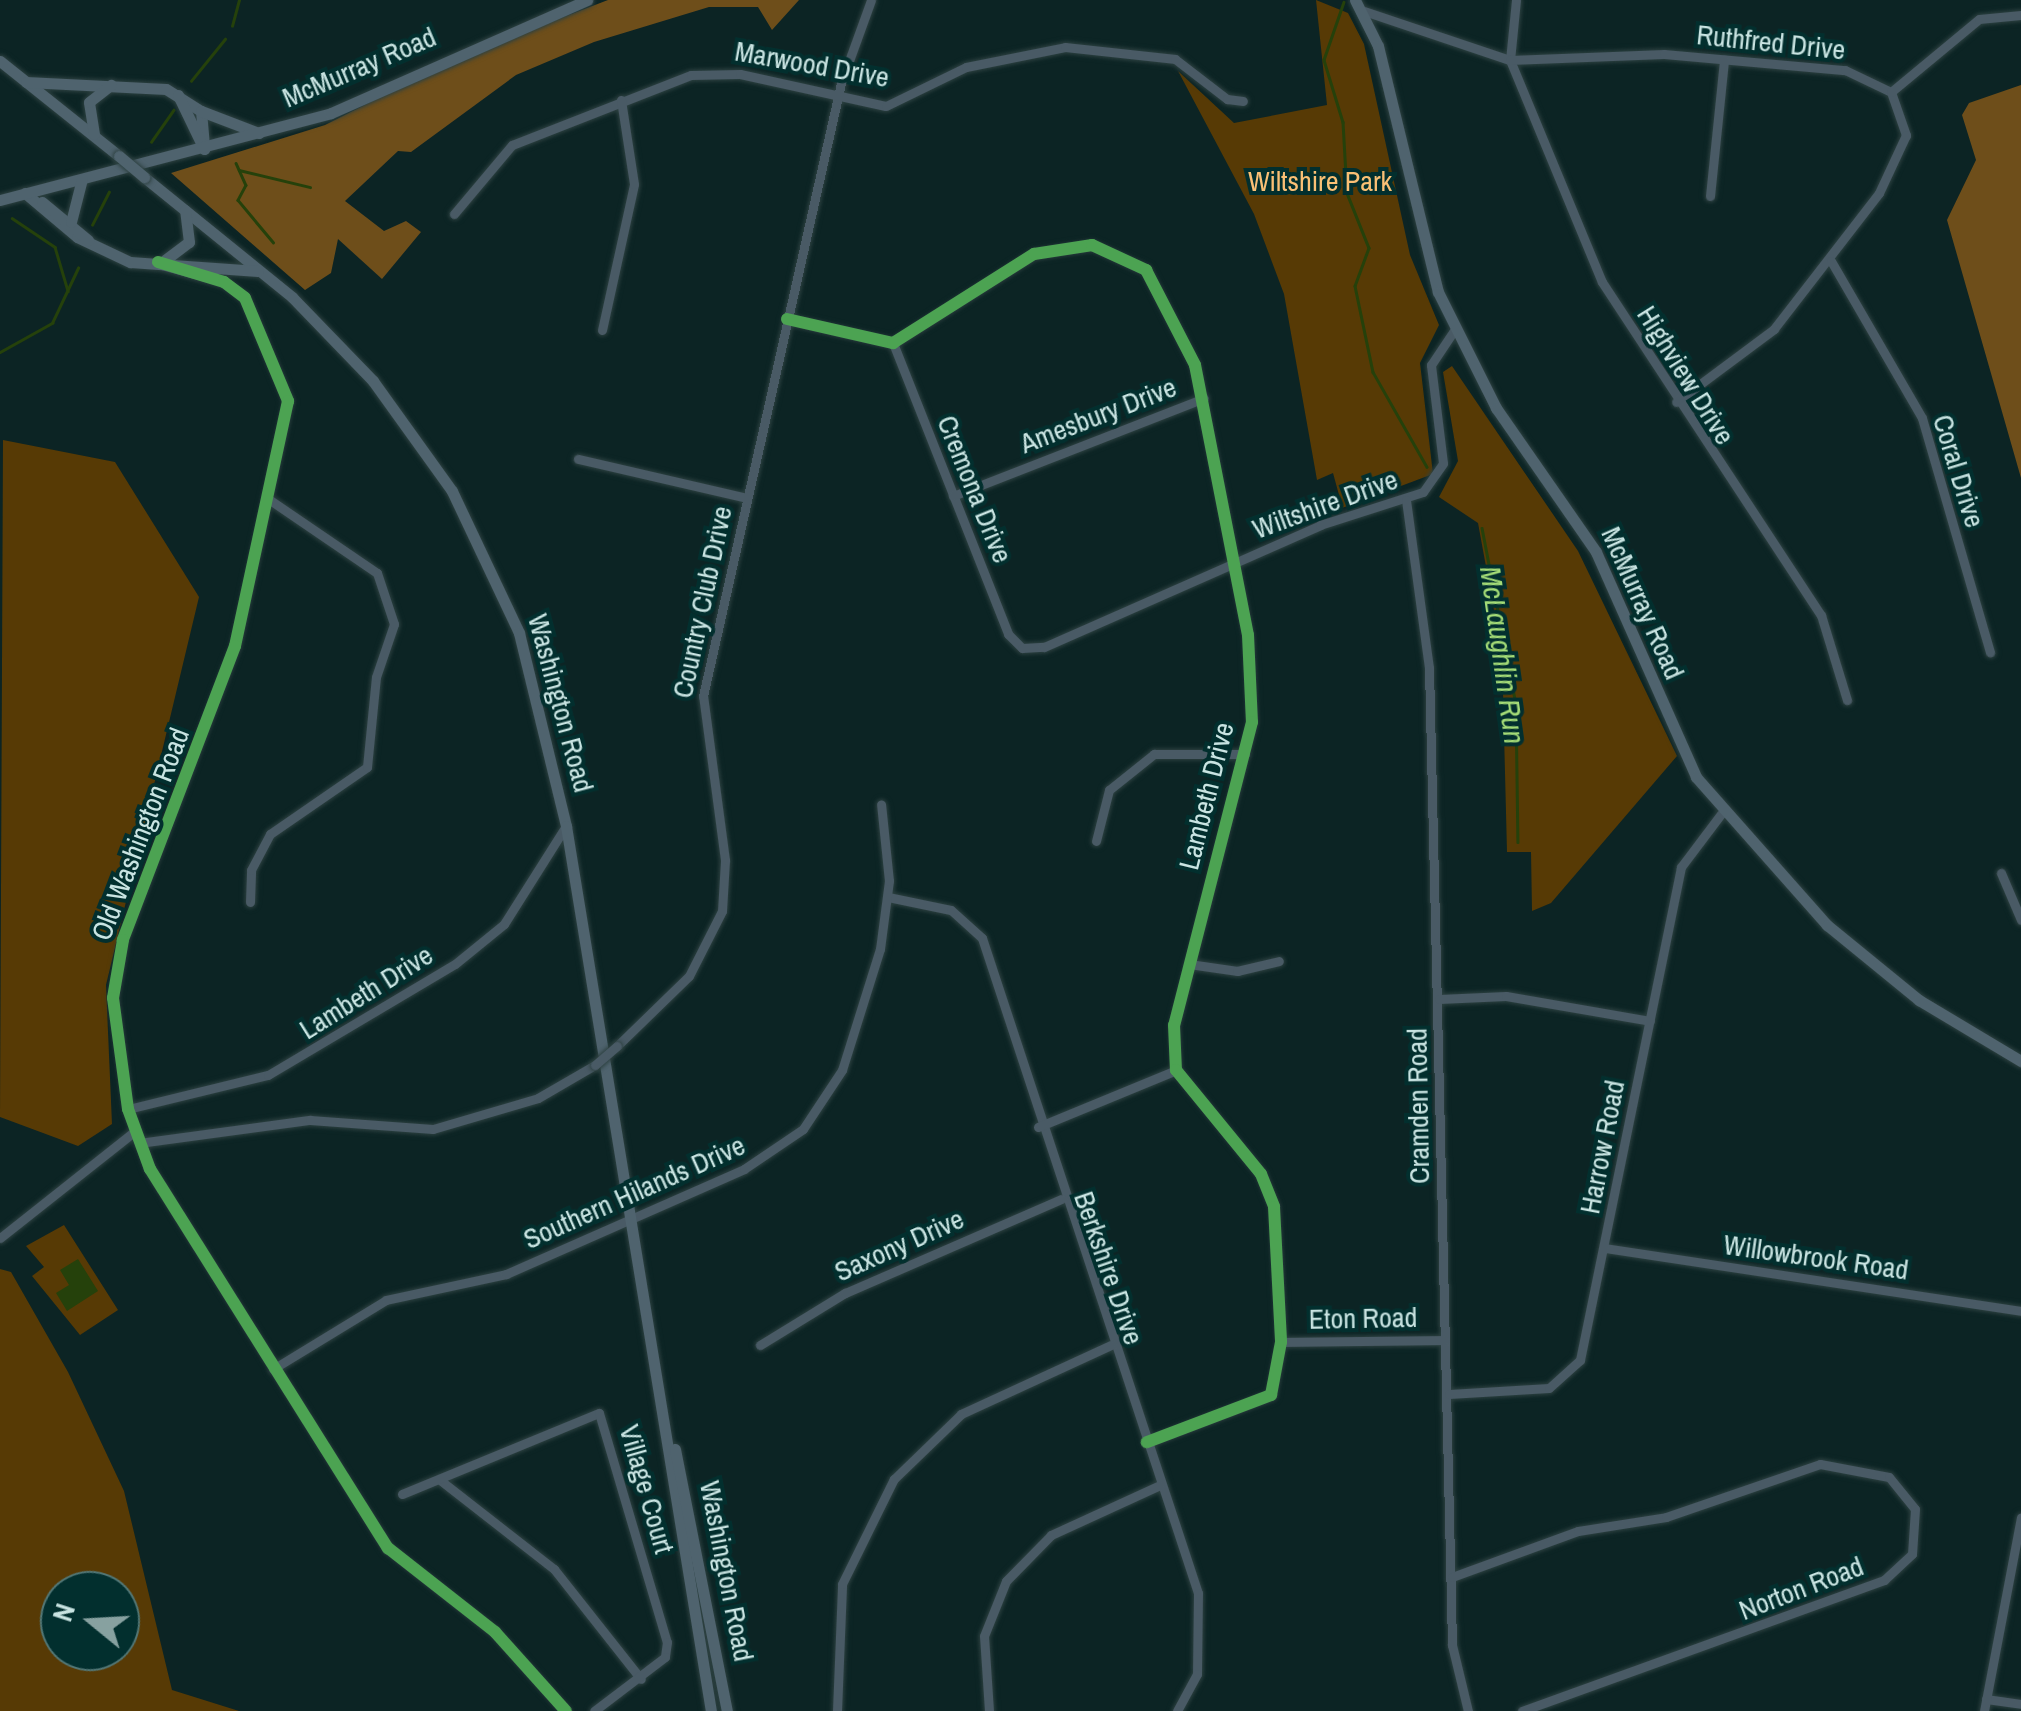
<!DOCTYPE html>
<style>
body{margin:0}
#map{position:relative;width:2021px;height:1711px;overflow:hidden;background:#0c2424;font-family:"Archivo Narrow",sans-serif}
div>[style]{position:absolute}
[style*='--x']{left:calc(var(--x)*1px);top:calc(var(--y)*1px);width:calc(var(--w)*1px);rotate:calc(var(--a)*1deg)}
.green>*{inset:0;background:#573a05}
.forest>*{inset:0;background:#6e4e1a}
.water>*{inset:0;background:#25410b}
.stream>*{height:2.5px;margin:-1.25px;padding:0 1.25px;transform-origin:1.25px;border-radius:1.25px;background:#25410b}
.roads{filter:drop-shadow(0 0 2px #2d4141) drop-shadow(0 0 2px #2d4141)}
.minor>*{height:9px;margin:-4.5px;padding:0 4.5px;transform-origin:4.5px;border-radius:4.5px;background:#495a65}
.major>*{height:11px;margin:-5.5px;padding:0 5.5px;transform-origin:5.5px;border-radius:5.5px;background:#4f636e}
.bridges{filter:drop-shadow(0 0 2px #2d4141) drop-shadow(0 0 2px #2d4141)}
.minor-bridge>*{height:9px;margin:-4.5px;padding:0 4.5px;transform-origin:4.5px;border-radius:4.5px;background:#495a65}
.major-bridge>*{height:11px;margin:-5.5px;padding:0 5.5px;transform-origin:5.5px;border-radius:5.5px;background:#4f636e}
.cycleway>*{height:12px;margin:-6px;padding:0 6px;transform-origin:6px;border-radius:6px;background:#4ca352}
span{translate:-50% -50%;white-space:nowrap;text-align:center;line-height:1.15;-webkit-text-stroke:8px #022f2e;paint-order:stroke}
.street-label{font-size:28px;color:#c9e4e2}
.park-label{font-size:28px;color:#fac075}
.water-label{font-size:30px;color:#a4dc77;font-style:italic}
.north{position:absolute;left:40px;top:1571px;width:100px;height:100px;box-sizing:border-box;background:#022f2e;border:2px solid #527776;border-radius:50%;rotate:288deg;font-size:28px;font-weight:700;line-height:40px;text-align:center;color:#c9e4e2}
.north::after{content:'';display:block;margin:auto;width:35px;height:45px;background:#87a1a0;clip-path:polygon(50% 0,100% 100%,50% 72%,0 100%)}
</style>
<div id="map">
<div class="green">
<i style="clip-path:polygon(1316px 0,1348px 13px,1364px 44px,1410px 255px,1439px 325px,1420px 363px,1433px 474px,1318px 517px,1318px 504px,1339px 495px,1333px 473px,1317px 480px,1284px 294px,1254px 214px,1178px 71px,1234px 123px,1327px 105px)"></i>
<i style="clip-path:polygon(1452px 366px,1578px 551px,1677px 756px,1551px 903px,1532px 911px,1531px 852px,1507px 852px,1502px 654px,1478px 523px,1439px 497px,1458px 461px,1443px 372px)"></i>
<i style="clip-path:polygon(3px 440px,115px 462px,199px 597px,106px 985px,112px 1124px,78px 1146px,0 1117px)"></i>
<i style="clip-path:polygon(64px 1225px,118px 1310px,80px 1335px,32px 1276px,44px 1267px,26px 1246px)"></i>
<i style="clip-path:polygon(evenodd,0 1269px,11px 1272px,68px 1372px,124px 1491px,172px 1690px,239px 1711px,0 1711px,0 1269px,60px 1591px,120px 1591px,120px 1651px,60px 1651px,60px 1591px)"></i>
</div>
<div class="forest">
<i style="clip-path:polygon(608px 0,799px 0,772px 30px,758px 7px,709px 7px,594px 42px,516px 75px,411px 152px,398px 151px,345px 201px,384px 231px,406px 221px,421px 232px,382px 279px,338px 239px,331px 273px,305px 290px,171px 173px,325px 125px,462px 56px)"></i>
<i style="clip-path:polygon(2021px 85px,2021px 478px,1947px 220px,1976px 160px,1962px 115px,1969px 103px)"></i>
</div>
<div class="water">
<i style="clip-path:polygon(78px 1259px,98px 1291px,67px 1311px,56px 1293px,69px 1285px,60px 1270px)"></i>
</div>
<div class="stream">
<i style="--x:1344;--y:2;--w:61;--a:109"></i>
<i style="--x:1324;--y:60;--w:65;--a:73"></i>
<i style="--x:1343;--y:122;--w:71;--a:86.8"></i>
<i style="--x:1347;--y:193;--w:59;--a:68.2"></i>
<i style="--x:1369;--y:248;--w:40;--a:110.2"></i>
<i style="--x:1355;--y:286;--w:88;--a:78.2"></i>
<i style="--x:1373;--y:372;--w:109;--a:60.4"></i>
<i style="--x:232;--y:26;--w:27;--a:-75"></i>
<i style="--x:191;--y:81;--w:54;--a:-51"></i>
<i style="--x:151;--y:142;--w:39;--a:-55"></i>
<i style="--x:236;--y:163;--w:24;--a:66"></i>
<i style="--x:246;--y:185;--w:17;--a:118"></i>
<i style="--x:238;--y:200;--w:55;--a:50.2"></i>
<i style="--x:239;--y:170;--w:73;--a:13.5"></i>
<i style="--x:12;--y:218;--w:52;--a:34"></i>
<i style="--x:55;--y:247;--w:46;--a:73.5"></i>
<i style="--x:92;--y:225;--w:37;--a:-63"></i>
<i style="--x:0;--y:352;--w:60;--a:-29.1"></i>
<i style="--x:52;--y:323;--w:61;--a:-64.7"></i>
<i style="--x:1482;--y:528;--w:179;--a:79.1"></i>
<i style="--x:1516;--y:704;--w:138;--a:89.2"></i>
</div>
<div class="roads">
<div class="minor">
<i style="--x:1516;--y:0;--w:60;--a:95.7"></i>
<i style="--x:1510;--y:60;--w:240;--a:67.5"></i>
<i style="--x:1602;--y:282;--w:399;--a:56.7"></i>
<i style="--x:1821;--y:615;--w:89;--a:73"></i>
<i style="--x:1364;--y:11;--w:154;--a:18.6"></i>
<i style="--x:1510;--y:60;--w:154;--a:-2.2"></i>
<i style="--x:1664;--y:54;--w:182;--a:5.1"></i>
<i style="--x:1845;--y:70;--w:51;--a:25.6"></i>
<i style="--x:1891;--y:92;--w:46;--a:70.8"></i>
<i style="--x:1906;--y:135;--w:64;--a:115"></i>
<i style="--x:1879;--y:193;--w:172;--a:127.7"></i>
<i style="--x:1774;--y:329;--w:122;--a:143.3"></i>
<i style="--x:1891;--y:92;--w:114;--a:-39.7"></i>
<i style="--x:1979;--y:19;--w:42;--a:-5.4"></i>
<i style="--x:1710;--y:196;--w:137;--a:-84.1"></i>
<i style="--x:454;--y:214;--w:90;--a:-50"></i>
<i style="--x:512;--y:145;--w:192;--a:-21.4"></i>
<i style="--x:691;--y:75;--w:49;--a:-1.2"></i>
<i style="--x:740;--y:74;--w:149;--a:12.4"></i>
<i style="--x:886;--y:106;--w:89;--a:-26"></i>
<i style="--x:966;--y:67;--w:101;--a:-11.4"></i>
<i style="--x:1065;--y:47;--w:111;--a:6.2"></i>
<i style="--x:1175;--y:59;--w:66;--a:37.6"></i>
<i style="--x:1227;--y:99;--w:16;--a:7"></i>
<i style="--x:1831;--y:261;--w:181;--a:59.9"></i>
<i style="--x:1922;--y:418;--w:244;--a:73.8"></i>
<i style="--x:161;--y:265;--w:65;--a:15.1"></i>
<i style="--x:224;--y:282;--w:26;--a:37"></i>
<i style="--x:245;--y:298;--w:112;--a:67.3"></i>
<i style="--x:288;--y:401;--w:251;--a:102.2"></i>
<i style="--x:235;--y:646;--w:315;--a:110.9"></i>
<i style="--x:123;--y:940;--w:59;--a:99.8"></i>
<i style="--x:113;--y:998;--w:112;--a:82.3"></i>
<i style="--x:128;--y:1109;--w:64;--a:69.9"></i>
<i style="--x:150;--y:1169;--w:448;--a:57.9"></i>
<i style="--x:388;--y:1548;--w:136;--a:38.1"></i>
<i style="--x:495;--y:1632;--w:106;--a:48.1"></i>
<i style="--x:787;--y:319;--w:109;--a:12.8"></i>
<i style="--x:893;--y:343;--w:167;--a:-32.3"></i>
<i style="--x:1034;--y:254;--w:59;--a:-8.8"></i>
<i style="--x:1092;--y:245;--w:60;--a:24.8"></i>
<i style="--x:1146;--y:270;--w:107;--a:62.7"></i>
<i style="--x:1195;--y:365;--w:275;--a:78.9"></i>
<i style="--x:1248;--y:635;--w:87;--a:87.4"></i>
<i style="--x:1252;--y:722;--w:313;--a:104.4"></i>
<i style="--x:1174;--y:1025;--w:45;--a:87.5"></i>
<i style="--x:1176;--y:1070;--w:134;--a:50.7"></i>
<i style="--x:1261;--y:1174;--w:35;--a:68"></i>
<i style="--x:1274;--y:1207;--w:135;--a:87"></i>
<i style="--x:1281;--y:1342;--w:54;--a:100.7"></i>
<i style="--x:1271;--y:1395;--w:133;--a:159.2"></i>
<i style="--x:602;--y:330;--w:149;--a:-77.6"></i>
<i style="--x:634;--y:184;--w:85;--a:-98.8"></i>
<i style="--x:893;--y:343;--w:313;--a:68.4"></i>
<i style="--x:1008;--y:634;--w:20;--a:45"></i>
<i style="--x:1022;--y:648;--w:22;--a:-3"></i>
<i style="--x:1044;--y:647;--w:302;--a:-23.8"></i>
<i style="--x:1320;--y:525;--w:108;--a:-17.8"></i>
<i style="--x:1423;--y:492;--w:35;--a:-55"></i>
<i style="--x:1443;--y:463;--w:99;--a:-97"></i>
<i style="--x:1431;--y:365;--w:43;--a:-56.3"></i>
<i style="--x:578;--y:459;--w:173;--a:13"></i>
<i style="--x:953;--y:496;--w:269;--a:-21.3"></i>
<i style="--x:1406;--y:500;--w:170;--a:82.2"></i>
<i style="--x:1429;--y:668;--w:977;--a:88.65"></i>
<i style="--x:1452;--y:1645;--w:68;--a:76.4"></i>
<i style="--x:1096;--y:841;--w:53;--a:-75.7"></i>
<i style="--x:1109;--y:790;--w:58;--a:-38.7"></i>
<i style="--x:1154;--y:754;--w:91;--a:0"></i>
<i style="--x:2001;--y:873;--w:51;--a:66.9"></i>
<i style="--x:888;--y:897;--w:64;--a:11.7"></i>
<i style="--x:951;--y:910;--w:42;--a:42.1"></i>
<i style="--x:982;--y:938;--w:690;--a:71.75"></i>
<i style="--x:1198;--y:1593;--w:81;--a:90.7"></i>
<i style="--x:1197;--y:1674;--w:42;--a:118.4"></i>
<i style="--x:250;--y:902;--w:32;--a:-88"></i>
<i style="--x:251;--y:870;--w:41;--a:-62.2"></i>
<i style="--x:270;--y:834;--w:118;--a:-34.6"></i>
<i style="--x:367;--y:767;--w:90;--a:-84.3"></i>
<i style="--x:376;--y:677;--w:56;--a:-71.2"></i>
<i style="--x:394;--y:624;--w:54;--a:-108.4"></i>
<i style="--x:377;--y:573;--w:130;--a:-145.7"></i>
<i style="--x:1189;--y:964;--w:49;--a:8.3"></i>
<i style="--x:1237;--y:971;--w:43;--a:-13.4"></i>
<i style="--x:1439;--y:999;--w:67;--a:-2.6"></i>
<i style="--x:1506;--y:996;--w:146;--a:9.8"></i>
<i style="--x:617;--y:1046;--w:100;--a:-44.2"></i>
<i style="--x:689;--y:976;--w:73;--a:-63.1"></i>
<i style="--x:722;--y:911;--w:51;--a:-86.6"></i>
<i style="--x:725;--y:860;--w:165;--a:-97.6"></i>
<i style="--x:703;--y:696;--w:628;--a:-77.31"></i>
<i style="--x:841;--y:83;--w:88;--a:-70.1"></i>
<i style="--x:128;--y:1109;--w:144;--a:-13.7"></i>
<i style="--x:268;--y:1075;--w:217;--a:-30.7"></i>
<i style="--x:455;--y:964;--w:63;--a:-39.2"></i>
<i style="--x:504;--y:924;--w:116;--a:-57.7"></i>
<i style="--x:1038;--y:1127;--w:149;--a:-22.4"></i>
<i style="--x:139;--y:1143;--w:173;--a:-7.7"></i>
<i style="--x:310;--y:1120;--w:123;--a:4.2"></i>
<i style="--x:433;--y:1129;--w:109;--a:-16.4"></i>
<i style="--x:538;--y:1098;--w:66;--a:-30.1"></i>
<i style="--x:0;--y:1238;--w:172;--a:-38.4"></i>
<i style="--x:1605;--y:1248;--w:421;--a:8.6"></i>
<i style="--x:1281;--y:1342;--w:164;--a:-0.7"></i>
<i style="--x:760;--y:1345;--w:100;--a:-31.5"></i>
<i style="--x:845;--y:1293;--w:236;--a:-23.5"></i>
<i style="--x:273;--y:1369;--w:132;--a:-31.4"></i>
<i style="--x:386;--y:1300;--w:123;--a:-12.2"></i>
<i style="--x:506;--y:1274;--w:260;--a:-23.8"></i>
<i style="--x:744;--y:1169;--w:71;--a:-34.1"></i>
<i style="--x:803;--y:1129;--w:71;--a:-56.5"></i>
<i style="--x:842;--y:1070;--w:127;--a:-72.6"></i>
<i style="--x:880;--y:949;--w:69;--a:-82.5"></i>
<i style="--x:889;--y:881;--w:77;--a:-95.9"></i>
<i style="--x:1449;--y:1394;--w:100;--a:-3.4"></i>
<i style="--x:1549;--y:1388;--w:42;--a:-42.1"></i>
<i style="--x:1580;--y:1360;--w:503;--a:-78.42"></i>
<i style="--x:1681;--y:867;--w:66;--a:-53"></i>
<i style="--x:440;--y:1480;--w:145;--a:38"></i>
<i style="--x:554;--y:1569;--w:140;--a:51.7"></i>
<i style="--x:402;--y:1494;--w:213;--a:-22.4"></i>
<i style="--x:599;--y:1413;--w:239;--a:73.5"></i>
<i style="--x:667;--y:1642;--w:15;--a:98"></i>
<i style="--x:665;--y:1657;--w:89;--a:142.7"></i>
<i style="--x:1452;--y:1577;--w:134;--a:-20.1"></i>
<i style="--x:1578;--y:1531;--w:89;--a:-9"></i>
<i style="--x:1666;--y:1517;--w:163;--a:-19"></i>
<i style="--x:1820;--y:1464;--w:70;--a:10.7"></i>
<i style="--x:1889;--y:1477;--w:41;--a:50.9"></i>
<i style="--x:1915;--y:1509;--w:45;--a:93.8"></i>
<i style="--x:1912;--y:1554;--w:38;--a:137"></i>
<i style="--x:1884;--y:1580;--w:385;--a:160.1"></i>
<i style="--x:1986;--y:1699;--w:35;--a:8"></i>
<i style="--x:837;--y:1711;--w:127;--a:-87.7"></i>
<i style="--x:842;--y:1584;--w:117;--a:-63.7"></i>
<i style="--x:894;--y:1479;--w:93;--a:-44.1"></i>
<i style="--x:961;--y:1414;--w:165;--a:-24.7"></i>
<i style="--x:989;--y:1711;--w:75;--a:-93.8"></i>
<i style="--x:984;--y:1636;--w:59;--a:-68.2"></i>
<i style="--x:1006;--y:1581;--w:64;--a:-45.6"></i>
<i style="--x:1051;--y:1535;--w:120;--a:-24.6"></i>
<i style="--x:1984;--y:1711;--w:197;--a:-79.2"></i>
</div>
<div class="major">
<i style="--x:1355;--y:0;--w:51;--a:63.4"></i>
<i style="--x:1378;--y:46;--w:253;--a:76.3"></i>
<i style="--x:1438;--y:292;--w:130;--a:63.4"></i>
<i style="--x:1496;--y:408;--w:175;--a:55.2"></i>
<i style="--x:1596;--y:552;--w:246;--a:66"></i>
<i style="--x:1696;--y:777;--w:198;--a:48.5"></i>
<i style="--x:1827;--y:925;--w:119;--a:39.2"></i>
<i style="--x:1919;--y:1000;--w:119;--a:30.9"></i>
<i style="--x:0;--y:61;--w:152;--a:38.6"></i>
<i style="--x:26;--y:82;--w:140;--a:2.9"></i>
<i style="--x:166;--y:89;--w:41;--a:32.2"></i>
<i style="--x:201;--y:111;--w:38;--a:85"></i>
<i style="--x:178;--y:95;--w:60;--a:64.3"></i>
<i style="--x:201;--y:111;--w:62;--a:20.8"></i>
<i style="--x:94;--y:134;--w:32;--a:-99"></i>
<i style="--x:89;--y:102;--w:28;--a:-38"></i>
<i style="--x:144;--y:177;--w:191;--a:39"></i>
<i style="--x:292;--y:297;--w:117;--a:46"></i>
<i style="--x:373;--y:381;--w:135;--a:54.3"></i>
<i style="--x:452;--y:491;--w:157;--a:64.7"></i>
<i style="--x:519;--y:633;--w:199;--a:76.3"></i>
<i style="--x:566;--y:826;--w:897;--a:80.7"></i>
<i style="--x:25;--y:193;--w:68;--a:40.2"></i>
<i style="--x:77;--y:237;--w:59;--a:25.3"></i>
<i style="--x:130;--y:262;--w:128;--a:4"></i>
<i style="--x:0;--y:200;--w:342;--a:-14.7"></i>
<i style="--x:331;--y:113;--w:280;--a:-23.8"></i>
<i style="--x:42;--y:202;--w:60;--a:39.6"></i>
<i style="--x:71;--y:222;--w:44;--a:-75.7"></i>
<i style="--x:165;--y:260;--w:30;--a:-37"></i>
<i style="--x:189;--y:242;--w:32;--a:-97"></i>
<i style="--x:675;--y:1449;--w:267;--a:78.8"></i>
</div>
</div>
<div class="bridges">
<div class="minor-bridge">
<i style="--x:595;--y:1065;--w:29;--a:-41"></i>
</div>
<div class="major-bridge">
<i style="--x:119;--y:156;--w:33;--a:40"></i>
</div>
</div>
<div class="cycleway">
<i style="--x:158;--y:262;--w:69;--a:16.9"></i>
<i style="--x:224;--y:282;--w:26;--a:37"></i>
<i style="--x:245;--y:298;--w:112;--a:67.3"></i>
<i style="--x:288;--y:401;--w:251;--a:102.2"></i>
<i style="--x:235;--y:646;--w:315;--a:110.9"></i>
<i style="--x:123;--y:940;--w:59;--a:99.8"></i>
<i style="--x:113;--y:998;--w:112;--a:82.3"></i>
<i style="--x:128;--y:1109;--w:64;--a:69.9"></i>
<i style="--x:150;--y:1169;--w:448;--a:57.9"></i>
<i style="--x:388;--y:1548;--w:136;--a:38.1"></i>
<i style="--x:495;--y:1632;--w:106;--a:48.1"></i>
<i style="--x:787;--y:319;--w:109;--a:12.8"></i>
<i style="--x:893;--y:343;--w:167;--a:-32.3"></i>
<i style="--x:1034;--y:254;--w:59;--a:-8.8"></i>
<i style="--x:1092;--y:245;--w:60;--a:24.8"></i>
<i style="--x:1146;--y:270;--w:107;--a:62.7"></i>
<i style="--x:1195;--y:365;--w:275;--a:78.9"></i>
<i style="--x:1248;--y:635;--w:87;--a:87.4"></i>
<i style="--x:1252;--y:722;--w:313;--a:104.4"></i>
<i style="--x:1174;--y:1025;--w:45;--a:87.5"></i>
<i style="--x:1176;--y:1070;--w:134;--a:50.7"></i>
<i style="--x:1261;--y:1174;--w:35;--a:68"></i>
<i style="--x:1274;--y:1207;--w:135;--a:87"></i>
<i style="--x:1281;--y:1342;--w:54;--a:100.7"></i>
<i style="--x:1271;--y:1395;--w:133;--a:159.2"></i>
</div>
<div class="street-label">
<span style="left:1771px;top:42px;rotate:6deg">Ruthfred Drive</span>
<span style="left:812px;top:64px;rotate:10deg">Marwood Drive</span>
<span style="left:359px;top:67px;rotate:-23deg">McMurray Road</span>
<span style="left:1686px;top:375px;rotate:58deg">Highview Drive</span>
<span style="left:1098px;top:415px;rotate:-21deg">Amesbury Drive</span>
<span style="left:1959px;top:471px;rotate:73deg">Coral Drive</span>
<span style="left:975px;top:489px;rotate:68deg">Cremona Drive</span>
<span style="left:1325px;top:504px;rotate:-20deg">Wiltshire Drive</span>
<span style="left:702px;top:602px;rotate:-78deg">Country Club Drive</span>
<span style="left:1643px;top:603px;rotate:66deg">McMurray Road</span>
<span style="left:561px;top:703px;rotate:75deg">Washington Road</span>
<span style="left:1206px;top:796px;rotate:-76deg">Lambeth Drive</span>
<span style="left:140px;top:834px;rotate:-69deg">Old Washington Road</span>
<span style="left:366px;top:992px;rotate:-32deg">Lambeth Drive</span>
<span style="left:1418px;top:1106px;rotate:-91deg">Cramden Road</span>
<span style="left:1602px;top:1147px;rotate:-79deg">Harrow Road</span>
<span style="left:634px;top:1192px;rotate:-24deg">Southern Hilands Drive</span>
<span style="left:899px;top:1245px;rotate:-24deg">Saxony Drive</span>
<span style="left:1816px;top:1257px;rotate:8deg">Willowbrook Road</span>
<span style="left:1109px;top:1268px;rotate:71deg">Berkshire Drive</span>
<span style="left:1363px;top:1318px;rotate:-1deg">Eton Road</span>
<span style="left:647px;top:1489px;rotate:74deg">Village Court</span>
<span style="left:727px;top:1571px;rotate:79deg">Washington Road</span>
<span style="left:1801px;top:1588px;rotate:-21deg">Norton Road</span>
</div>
<div class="park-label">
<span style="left:1320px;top:181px">Wiltshire Park</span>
</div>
<div class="water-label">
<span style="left:1503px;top:655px;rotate:82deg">McLaughlin Run</span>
</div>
<div class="north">N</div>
</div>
